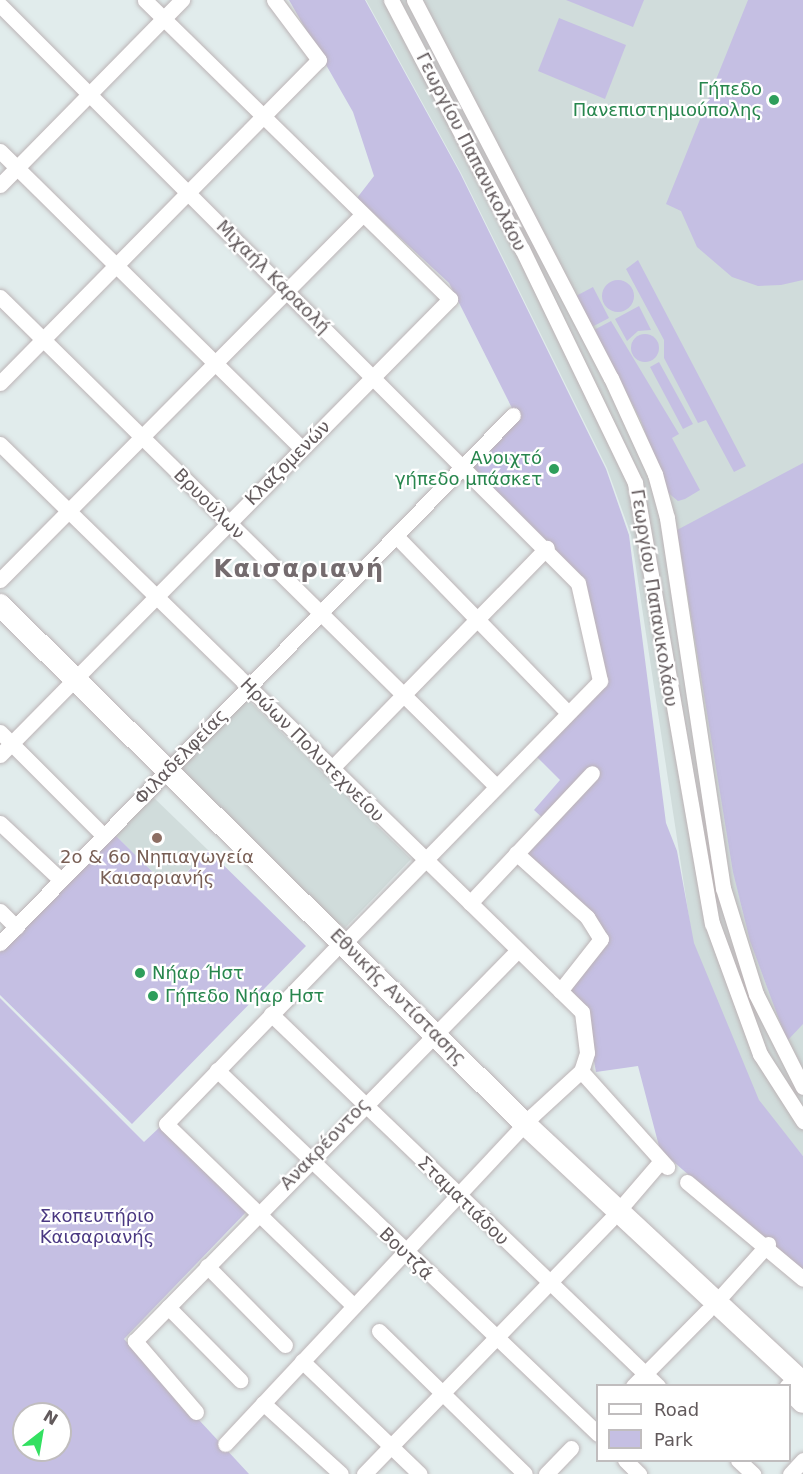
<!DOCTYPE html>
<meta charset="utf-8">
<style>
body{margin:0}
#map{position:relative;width:803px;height:1474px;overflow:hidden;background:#e1ecec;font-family:"DejaVu Sans",sans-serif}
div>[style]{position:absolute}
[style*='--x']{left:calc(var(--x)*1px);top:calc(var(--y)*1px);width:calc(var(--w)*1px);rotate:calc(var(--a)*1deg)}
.education>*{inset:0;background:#d0dcdb}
.green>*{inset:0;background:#c5bfe3}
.round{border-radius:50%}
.roads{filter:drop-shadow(0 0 2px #bcb4b6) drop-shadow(0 0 2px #bcb4b6)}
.minor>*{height:15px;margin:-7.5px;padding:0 7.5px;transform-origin:7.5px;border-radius:7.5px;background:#fff}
.secondary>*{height:22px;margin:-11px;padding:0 11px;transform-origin:11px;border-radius:11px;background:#fff}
.dots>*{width:16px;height:16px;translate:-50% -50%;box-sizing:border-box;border:3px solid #fff;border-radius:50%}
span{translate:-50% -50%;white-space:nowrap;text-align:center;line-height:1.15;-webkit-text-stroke:4.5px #fff;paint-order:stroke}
.leisure-label{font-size:18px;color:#27864d}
.right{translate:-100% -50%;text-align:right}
.left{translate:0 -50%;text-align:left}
.street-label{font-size:18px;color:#625a5c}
.education-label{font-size:18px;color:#785e54}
.park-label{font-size:18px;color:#4a3882}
.district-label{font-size:24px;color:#746b6e;font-weight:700;letter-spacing:1.5px}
.legend{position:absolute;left:596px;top:1384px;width:195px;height:78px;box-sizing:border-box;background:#fff;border:2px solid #c0bdbe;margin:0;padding:8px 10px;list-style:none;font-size:18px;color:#625a5c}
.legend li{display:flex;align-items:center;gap:12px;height:30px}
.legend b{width:30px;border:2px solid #c0bdbe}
.north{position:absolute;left:12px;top:1402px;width:60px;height:60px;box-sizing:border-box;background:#fff;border:2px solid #c0bdbe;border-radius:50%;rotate:31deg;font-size:16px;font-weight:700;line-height:24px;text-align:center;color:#625a5c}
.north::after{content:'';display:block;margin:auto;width:21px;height:27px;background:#33e061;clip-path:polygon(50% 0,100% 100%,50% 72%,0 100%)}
</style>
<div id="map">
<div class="education">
<i style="clip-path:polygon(366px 0,803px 0,803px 1156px,757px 1099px,693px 944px,631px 535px,607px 468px,461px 173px)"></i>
<i style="clip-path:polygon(247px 699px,411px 859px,343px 930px,179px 770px)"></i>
<i style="clip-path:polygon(152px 796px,208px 850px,181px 878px,165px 884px,115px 835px)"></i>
</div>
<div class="green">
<i style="clip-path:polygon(289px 0,365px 0,460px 173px,606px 469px,629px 535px,666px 823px,677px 851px,694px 943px,759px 1100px,803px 1156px,803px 1274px,660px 1150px,638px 1066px,596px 1072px,585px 1011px,566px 990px,603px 941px,523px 855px,549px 824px,534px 810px,560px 780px,534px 754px,606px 684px,582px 581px,473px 467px,518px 420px,449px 283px,357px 198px,374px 176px,353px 112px)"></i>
<i style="clip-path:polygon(566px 0,644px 0,633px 27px)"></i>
<i style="clip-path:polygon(748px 0,803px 0,803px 280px,781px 285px,758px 286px,732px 277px,697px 247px,681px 211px,666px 204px)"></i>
<i style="clip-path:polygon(559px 18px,626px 45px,605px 99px,538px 71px)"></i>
<i style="clip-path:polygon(638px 260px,746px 466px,734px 472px,706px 420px,698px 423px,664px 358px,664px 340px,626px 269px)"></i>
<i class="round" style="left:602px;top:280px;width:32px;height:32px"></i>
<i style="clip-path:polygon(593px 287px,609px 318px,592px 327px,576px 296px)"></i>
<i style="clip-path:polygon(639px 306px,651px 330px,638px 331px,627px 341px,615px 319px)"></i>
<i style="clip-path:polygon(611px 321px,679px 434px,672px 438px,700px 490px,685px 499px,678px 501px,667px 492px,641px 421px,594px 330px)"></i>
<i class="round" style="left:631px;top:334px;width:28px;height:28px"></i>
<i style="clip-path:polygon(659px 362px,693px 424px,683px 429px,650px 367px)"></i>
<i style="clip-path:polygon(803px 463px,803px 1024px,787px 1041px,750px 941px,733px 872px,677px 530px)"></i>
<i style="clip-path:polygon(115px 835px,165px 884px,176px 873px,182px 878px,208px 850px,306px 946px,132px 1124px,0 995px,0 952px)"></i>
<i style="clip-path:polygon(evenodd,0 998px,144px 1142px,161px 1126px,248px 1210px,124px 1339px,249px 1474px,0 1474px,0 998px,24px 1414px,60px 1414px,60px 1450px,24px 1450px,24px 1414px)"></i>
</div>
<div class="roads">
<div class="minor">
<i style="--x:391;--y:0;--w:281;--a:62.3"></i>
<i style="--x:522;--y:249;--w:260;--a:64.2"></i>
<i style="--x:635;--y:483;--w:447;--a:80.1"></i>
<i style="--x:712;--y:923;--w:140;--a:69.9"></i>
<i style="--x:760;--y:1054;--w:80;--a:57.3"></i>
<i style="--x:414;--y:0;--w:426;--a:62.5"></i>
<i style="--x:611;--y:378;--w:106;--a:65.4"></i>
<i style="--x:655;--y:474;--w:46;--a:74.7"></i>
<i style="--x:667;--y:518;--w:374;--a:81.4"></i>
<i style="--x:723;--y:888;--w:111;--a:72.7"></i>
<i style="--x:756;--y:994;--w:104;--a:63.2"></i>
<i style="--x:0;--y:5;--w:817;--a:45"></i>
<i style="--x:578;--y:583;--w:100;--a:77.3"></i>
<i style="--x:600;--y:681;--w:366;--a:134.3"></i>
<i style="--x:0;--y:151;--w:424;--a:44.6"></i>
<i style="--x:0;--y:185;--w:260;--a:-45.5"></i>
<i style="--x:0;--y:297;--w:697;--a:44.59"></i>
<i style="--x:0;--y:383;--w:454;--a:-45.4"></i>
<i style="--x:319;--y:60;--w:75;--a:-126.9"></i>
<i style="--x:0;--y:444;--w:813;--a:44.3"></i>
<i style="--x:582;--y:1012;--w:41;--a:83"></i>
<i style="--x:587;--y:1053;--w:19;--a:108"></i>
<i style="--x:581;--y:1071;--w:67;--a:137.4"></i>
<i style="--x:532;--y:1116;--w:449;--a:133.1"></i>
<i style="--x:397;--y:537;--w:245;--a:45.8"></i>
<i style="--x:0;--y:580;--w:515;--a:-45.24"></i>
<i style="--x:0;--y:732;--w:147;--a:45"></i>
<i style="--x:0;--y:755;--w:641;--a:-45.38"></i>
<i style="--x:450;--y:299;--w:427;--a:-135.6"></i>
<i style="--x:331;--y:769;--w:309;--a:-45.7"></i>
<i style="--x:0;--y:823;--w:83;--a:43.1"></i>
<i style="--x:516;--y:853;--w:96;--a:42"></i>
<i style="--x:587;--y:917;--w:26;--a:58"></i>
<i style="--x:601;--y:939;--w:66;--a:128.3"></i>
<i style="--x:470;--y:903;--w:178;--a:-46.8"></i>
<i style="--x:0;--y:911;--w:23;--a:45"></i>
<i style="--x:0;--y:943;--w:736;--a:-45.83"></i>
<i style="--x:333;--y:951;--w:240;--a:134"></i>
<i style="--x:166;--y:1124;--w:260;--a:44.1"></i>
<i style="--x:271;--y:1014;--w:537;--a:43.87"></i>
<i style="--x:217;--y:1070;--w:527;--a:43.69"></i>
<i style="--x:581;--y:1071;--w:129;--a:48.1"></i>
<i style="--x:687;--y:1182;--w:151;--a:39.9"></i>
<i style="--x:618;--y:1211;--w:66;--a:-49.3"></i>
<i style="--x:207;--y:1266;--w:111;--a:45.4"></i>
<i style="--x:716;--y:1302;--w:78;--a:-48.1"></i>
<i style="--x:168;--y:1307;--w:103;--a:45.4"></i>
<i style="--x:379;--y:1331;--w:204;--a:44.4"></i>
<i style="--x:302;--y:1361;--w:163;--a:43.8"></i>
<i style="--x:633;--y:1386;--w:105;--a:-45.4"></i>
<i style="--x:263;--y:1403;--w:105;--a:42.3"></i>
<i style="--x:196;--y:1412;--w:94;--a:-130.7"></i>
<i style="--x:135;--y:1341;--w:547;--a:-45.59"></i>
<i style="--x:625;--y:1460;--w:20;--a:45"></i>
<i style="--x:738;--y:1460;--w:21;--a:43"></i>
<i style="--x:364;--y:1474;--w:354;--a:-45.9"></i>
<i style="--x:546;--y:1474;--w:36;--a:-46"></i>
<i style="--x:790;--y:1474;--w:19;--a:-47"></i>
</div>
<div class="secondary">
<i style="--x:0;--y:605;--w:738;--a:44.67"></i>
<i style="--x:525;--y:1124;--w:380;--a:43"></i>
<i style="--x:790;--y:1389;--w:18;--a:45"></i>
</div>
</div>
<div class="dots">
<i style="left:774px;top:100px;background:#2e9e5b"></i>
<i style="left:554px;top:469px;background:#2e9e5b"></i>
<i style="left:157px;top:838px;background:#8d6e63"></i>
<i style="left:140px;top:973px;background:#2e9e5b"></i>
<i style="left:153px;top:996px;background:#2e9e5b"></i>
</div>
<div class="leisure-label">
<span class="right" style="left:762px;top:100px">Γήπεδο<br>Πανεπιστημιούπολης</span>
<span class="right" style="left:542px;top:469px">Ανοιχτό<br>γήπεδο μπάσκετ</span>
<span class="left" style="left:152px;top:973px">Νήαρ Ήστ</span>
<span class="left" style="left:165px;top:996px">Γήπεδο Νήαρ Ηστ</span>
</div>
<div class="street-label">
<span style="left:471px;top:152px;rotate:63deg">Γεωργίου Παπανικολάου</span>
<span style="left:273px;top:277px;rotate:45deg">Μιχαήλ Καραολή</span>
<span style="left:288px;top:463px;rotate:-45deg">Κλαζομενών</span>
<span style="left:209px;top:504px;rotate:45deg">Βρυούλων</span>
<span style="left:654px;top:598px;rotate:81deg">Γεωργίου Παπανικολάου</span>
<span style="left:312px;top:750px;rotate:45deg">Ηρώων Πολυτεχνείου</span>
<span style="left:181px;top:757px;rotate:-46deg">Φιλαδελφείας</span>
<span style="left:398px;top:997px;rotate:45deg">Εθνικής Αντίστασης</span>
<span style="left:325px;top:1144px;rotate:-46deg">Ανακρέοντος</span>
<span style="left:463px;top:1201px;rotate:44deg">Σταματιάδου</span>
<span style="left:406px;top:1254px;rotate:44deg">Βουτζά</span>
</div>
<div class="education-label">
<span style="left:157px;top:868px">2ο &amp; 6ο Νηπιαγωγεία<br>Καισαριανής</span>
</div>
<div class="park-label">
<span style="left:97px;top:1227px">Σκοπευτήριο<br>Καισαριανής</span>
</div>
<div class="district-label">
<span style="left:299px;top:570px">Καισαριανή</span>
</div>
<ul class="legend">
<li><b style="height:8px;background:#fff"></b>Road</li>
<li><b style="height:16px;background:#c5bfe3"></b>Park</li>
</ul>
<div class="north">N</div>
</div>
